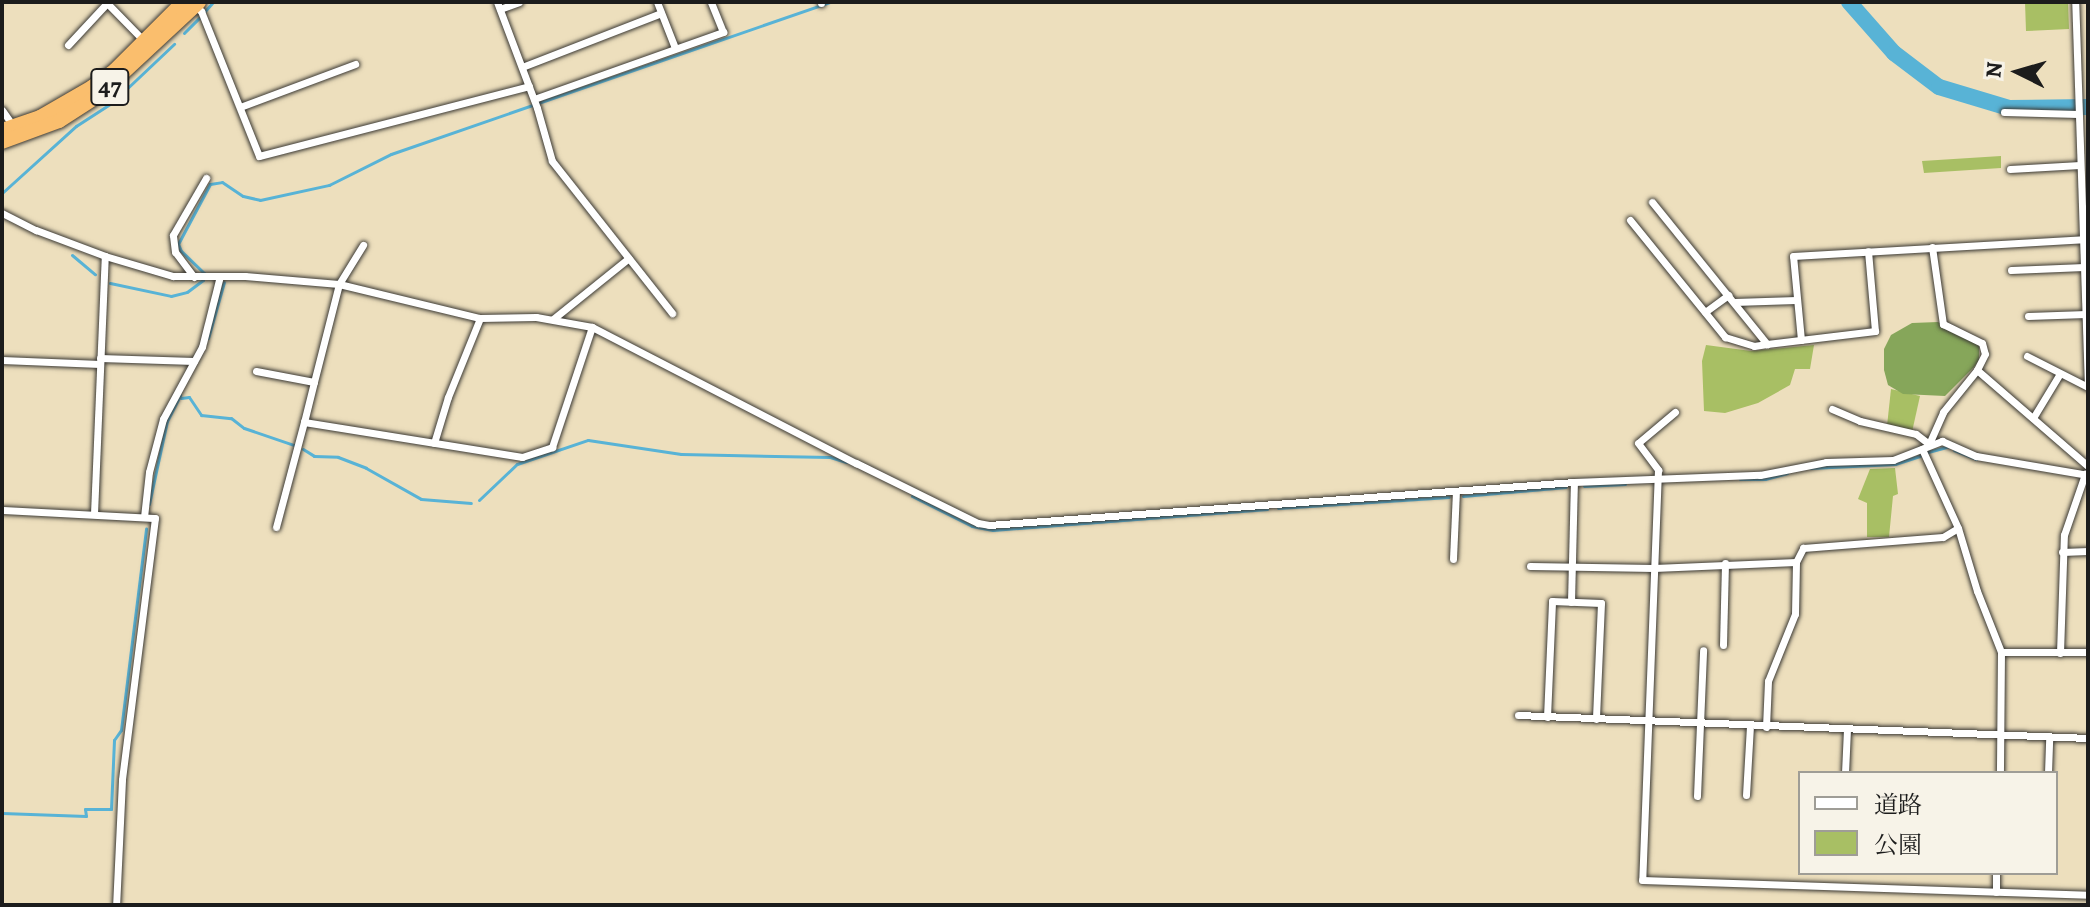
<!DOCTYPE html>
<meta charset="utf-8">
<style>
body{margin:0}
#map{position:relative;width:2090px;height:907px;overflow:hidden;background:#eddfbd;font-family:Alegreya,"Noto Serif JP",serif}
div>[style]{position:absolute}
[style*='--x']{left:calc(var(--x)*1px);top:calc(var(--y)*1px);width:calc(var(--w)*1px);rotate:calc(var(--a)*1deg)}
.green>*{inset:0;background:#a8bf64}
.forest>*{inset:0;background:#86a65a}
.stream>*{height:3px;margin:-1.5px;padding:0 1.5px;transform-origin:1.5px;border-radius:1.5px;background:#58b3d6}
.river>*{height:16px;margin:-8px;padding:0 8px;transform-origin:8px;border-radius:8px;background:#58b3d6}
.roads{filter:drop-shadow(0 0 2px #3b3934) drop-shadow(0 0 2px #3b3934)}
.street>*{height:7px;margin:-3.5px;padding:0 3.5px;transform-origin:3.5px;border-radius:3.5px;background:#fff}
.highway>*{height:14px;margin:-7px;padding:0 7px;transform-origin:7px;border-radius:7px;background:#fabe6d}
span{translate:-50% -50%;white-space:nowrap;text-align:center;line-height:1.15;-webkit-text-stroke:7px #f7f3e8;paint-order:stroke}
.shield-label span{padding:2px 6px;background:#f7f3e8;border:2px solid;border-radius:6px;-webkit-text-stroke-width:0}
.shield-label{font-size:26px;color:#1c1c1c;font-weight:700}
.frame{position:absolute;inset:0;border:4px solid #1c1c1c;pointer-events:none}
.legend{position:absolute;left:1798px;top:771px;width:260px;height:104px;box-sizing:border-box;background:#f7f3e8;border:2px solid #9f9d96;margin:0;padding:10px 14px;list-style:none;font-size:24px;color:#1c1c1c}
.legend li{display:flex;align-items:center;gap:16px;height:40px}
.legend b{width:40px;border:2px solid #9f9d96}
.north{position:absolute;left:1978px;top:32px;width:80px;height:80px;-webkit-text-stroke:6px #f7f3e8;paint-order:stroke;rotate:275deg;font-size:22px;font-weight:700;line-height:32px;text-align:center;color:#1c1c1c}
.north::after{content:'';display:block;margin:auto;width:28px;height:36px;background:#1c1c1c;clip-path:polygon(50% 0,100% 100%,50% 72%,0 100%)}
</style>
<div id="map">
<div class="green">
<i style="clip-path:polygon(2025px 2px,2068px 2px,2069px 29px,2026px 31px)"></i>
<i style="clip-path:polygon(2001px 156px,2001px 168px,1924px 173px,1922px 161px)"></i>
<i style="clip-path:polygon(1706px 345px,1751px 351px,1814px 345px,1810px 369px,1795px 369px,1790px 385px,1758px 403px,1725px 413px,1704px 411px,1702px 361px)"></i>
<i style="clip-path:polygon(1891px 389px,1920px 396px,1912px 432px,1887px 426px)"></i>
<i style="clip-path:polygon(1895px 468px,1898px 494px,1893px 496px,1889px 537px,1867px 537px,1867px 503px,1858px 499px,1870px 469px)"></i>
</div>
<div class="forest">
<i style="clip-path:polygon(1938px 322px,1979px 346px,1979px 360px,1974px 367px,1945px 396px,1903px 394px,1888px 385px,1884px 370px,1884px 349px,1891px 335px,1912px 323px)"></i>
</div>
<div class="stream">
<i style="--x:205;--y:11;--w:12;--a:-48"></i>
<i style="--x:184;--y:33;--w:21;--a:-45"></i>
<i style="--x:119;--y:96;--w:76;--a:-43.4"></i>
<i style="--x:2;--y:193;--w:100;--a:-42.2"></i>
<i style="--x:76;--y:126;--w:40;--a:-32.9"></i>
<i style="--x:72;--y:255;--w:30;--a:40"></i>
<i style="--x:110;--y:283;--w:62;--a:12"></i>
<i style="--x:171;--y:296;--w:16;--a:-14"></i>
<i style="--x:187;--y:292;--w:20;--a:-37"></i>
<i style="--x:203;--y:280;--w:7;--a:-82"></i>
<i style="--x:204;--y:273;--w:32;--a:-136"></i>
<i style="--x:181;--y:251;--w:8;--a:-113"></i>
<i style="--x:178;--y:244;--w:68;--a:-61.9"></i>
<i style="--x:210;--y:184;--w:12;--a:-9"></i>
<i style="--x:222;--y:182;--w:25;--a:34"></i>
<i style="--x:243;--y:196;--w:17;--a:13"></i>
<i style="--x:260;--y:200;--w:71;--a:-12.3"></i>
<i style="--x:329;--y:185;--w:69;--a:-26.6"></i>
<i style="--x:391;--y:154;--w:465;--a:-19.1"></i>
<i style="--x:208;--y:338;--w:58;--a:-74.1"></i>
<i style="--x:181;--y:398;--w:8;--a:-7"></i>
<i style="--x:189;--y:397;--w:22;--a:56"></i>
<i style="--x:201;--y:415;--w:30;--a:6"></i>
<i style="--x:231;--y:418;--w:16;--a:38"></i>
<i style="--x:244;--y:428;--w:53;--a:18.8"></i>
<i style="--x:303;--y:449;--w:13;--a:32"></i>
<i style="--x:314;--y:456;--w:24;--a:2"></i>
<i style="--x:338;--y:457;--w:30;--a:21"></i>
<i style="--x:366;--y:468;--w:63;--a:29.4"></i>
<i style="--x:421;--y:499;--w:50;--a:4.6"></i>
<i style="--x:1954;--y:450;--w:24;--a:22"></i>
<i style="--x:1928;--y:452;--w:20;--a:-15"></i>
<i style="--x:1810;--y:468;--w:85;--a:-2.7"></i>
<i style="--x:1895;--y:464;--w:26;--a:-18"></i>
<i style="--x:1740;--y:479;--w:25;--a:0"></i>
<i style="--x:1765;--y:479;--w:23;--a:-15"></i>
<i style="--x:1584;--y:486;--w:41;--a:-2.8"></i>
<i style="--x:912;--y:496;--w:67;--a:26.6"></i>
<i style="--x:972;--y:526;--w:21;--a:11"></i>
<i style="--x:993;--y:530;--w:275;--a:-4.4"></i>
<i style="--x:1463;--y:496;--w:103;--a:-5"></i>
<i style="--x:479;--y:500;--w:52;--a:-43.5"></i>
<i style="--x:517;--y:464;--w:75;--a:-18.7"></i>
<i style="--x:588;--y:440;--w:94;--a:8.6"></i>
<i style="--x:681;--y:454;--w:149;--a:1.2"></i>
<i style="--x:830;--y:457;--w:17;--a:17"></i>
<i style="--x:149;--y:504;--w:85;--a:-77.8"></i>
<i style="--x:167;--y:421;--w:29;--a:-63"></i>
<i style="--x:1278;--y:508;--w:171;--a:-3.7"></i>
<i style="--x:2;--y:813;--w:84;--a:2"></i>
<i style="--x:86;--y:816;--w:7;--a:-98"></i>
<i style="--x:85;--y:809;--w:26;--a:0"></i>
<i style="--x:111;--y:809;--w:69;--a:-87.5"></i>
<i style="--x:114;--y:740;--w:12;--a:-55"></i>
<i style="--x:121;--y:730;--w:203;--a:-82.9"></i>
</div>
<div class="river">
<i style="--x:1849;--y:2;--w:68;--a:48.6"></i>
<i style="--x:1894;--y:53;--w:56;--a:37.1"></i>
<i style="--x:1939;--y:87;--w:73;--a:16.7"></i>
<i style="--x:2009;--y:108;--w:79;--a:-0.7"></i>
</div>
<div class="roads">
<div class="street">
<i style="--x:106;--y:2;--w:54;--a:45.7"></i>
<i style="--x:497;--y:2;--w:113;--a:69.3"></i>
<i style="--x:537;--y:108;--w:55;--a:74.2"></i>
<i style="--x:552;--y:161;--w:194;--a:51.7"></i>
<i style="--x:657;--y:2;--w:49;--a:68.6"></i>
<i style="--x:821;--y:2;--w:1;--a:90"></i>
<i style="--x:194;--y:6;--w:9;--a:36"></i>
<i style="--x:201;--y:11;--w:156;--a:68.2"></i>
<i style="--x:259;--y:156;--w:279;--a:-14.5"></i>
<i style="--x:500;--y:9;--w:20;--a:-20"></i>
<i style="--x:68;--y:45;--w:57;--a:-47.1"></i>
<i style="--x:522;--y:67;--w:149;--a:-21.2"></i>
<i style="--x:534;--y:99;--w:201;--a:-19.5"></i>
<i style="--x:723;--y:32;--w:32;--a:-112"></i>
<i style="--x:240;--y:107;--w:123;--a:-20.5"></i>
<i style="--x:2;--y:110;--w:21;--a:55"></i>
<i style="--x:2004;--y:112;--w:74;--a:1.5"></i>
<i style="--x:2010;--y:169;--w:70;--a:-3.3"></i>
<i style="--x:1652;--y:202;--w:183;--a:51"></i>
<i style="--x:1767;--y:344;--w:109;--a:-6.9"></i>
<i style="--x:1875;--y:331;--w:80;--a:-95"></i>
<i style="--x:2;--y:213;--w:38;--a:27"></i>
<i style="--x:36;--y:230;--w:74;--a:20.6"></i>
<i style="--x:105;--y:256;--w:71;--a:16.4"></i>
<i style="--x:173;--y:276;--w:72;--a:0"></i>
<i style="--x:245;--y:276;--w:94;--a:4.9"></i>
<i style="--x:339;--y:284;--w:145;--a:13.6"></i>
<i style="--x:480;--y:318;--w:56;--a:-1"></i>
<i style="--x:536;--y:317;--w:57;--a:10.1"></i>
<i style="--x:592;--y:327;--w:297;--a:27.3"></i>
<i style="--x:856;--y:463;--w:136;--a:26.2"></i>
<i style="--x:978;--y:523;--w:11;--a:10"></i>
<i style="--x:989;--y:525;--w:587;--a:-4.2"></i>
<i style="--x:1574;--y:482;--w:186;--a:-2.2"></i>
<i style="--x:1760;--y:475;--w:67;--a:-11.1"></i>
<i style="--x:1826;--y:462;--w:67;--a:-1.7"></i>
<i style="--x:1893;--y:460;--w:53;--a:-21.2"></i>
<i style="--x:1942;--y:441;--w:37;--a:24"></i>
<i style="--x:1976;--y:456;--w:114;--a:9.6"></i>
<i style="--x:1630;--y:220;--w:151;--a:50.9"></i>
<i style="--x:1725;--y:337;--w:30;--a:17"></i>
<i style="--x:1754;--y:346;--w:13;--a:-9"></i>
<i style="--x:1932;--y:247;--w:78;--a:81.9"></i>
<i style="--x:1943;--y:324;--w:43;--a:26"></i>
<i style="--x:1982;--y:343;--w:11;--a:75"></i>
<i style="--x:1985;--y:354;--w:18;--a:117"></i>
<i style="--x:1977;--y:370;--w:147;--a:40.9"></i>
<i style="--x:2011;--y:270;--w:73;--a:-2.4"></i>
<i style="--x:194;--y:277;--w:31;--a:-127"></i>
<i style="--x:175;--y:252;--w:17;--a:-97"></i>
<i style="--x:173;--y:235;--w:66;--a:-59.9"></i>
<i style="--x:1734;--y:302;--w:62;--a:-1.8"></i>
<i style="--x:1705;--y:312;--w:29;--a:-36"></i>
<i style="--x:2028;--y:316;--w:58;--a:-2"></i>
<i style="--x:553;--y:319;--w:97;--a:-38.8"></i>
<i style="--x:1801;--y:340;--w:84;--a:-95.4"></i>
<i style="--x:1793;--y:256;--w:295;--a:-3.3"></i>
<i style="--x:2027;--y:356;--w:68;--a:26.9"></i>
<i style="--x:2088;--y:387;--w:385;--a:-91.9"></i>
<i style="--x:100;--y:358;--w:94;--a:1.8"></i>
<i style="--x:2;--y:360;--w:98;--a:2.3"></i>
<i style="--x:256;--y:371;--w:59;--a:10.7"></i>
<i style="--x:314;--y:382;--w:41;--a:104"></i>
<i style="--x:304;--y:422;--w:221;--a:9.1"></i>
<i style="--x:522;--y:457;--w:32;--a:-18"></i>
<i style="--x:552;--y:447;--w:126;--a:-71.6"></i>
<i style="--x:314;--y:382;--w:101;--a:-75.7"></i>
<i style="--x:339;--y:284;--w:46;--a:-58.4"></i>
<i style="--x:1832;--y:409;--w:30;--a:23"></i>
<i style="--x:1860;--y:421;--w:57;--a:13.1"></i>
<i style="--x:1916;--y:434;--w:16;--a:38"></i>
<i style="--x:1929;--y:444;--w:35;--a:-66"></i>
<i style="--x:1943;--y:412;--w:54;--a:-51"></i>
<i style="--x:1675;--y:412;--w:48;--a:140"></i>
<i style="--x:1638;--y:443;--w:34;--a:53"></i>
<i style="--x:1658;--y:470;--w:410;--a:92.2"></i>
<i style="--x:1642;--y:880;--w:446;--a:1.9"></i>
<i style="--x:2033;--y:418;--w:50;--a:-58.8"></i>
<i style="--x:434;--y:443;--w:48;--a:-73.1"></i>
<i style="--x:448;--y:397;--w:85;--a:-67.9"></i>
<i style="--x:1922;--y:449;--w:87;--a:65.5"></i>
<i style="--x:1958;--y:528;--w:66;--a:73.2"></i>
<i style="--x:1977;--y:591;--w:66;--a:68.5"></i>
<i style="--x:2001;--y:652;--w:121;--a:90.5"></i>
<i style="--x:2;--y:510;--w:153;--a:3"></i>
<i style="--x:155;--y:518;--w:264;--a:97.2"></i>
<i style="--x:122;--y:780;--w:125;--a:92.7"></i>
<i style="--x:94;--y:514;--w:258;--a:-87.6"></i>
<i style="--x:144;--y:517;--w:45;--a:-83.7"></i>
<i style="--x:149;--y:472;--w:55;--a:-75.2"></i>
<i style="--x:163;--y:419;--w:82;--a:-61.6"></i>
<i style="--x:202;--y:347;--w:73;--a:-75.8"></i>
<i style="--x:276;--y:527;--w:109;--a:-75.1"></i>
<i style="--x:2062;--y:552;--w:26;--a:-2"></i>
<i style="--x:1453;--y:559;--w:68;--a:-87.5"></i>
<i style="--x:1530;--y:566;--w:124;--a:0.9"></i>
<i style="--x:1654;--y:568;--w:142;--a:-2.4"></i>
<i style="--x:1796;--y:562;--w:16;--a:-63"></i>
<i style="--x:1803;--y:548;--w:140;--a:-4.5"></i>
<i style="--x:1943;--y:537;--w:17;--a:-31"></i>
<i style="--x:1571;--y:602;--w:120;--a:-88.6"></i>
<i style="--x:1723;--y:645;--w:82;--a:-88.6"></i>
<i style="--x:2001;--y:652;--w:87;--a:0"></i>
<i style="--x:2060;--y:653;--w:118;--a:-88.1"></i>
<i style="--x:2064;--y:535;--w:65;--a:-71"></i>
<i style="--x:1518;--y:715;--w:570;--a:2.31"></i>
<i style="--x:1547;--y:717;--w:116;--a:-87.5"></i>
<i style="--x:1552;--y:601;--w:49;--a:2.3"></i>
<i style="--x:1601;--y:603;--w:116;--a:92.5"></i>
<i style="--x:1766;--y:727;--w:46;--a:-87.5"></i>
<i style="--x:1768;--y:681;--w:72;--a:-68.1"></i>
<i style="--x:1795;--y:614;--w:52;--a:-88.9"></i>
<i style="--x:1845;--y:773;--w:44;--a:-87.4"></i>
<i style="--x:2048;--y:773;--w:36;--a:-88"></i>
<i style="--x:1746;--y:795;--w:69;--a:-86.7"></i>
<i style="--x:1697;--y:796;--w:146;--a:-87.6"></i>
<i style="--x:1996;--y:892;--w:19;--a:-90"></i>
</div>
<div class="highway">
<i style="--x:2;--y:130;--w:40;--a:-18.9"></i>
<i style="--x:40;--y:117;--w:60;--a:-30"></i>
<i style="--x:92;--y:87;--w:29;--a:-36"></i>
<i style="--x:115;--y:70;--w:96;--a:-45"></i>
<i style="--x:2;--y:142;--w:61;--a:-20.2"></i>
<i style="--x:59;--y:121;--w:46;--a:-32.7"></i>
<i style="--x:98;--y:96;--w:138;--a:-42.9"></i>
</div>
</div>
<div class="shield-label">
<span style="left:110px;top:87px">47</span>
</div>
<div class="frame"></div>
<ul class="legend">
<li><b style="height:10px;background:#fff"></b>道路</li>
<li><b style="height:22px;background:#a8bf64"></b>公園</li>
</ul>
<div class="north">N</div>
</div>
